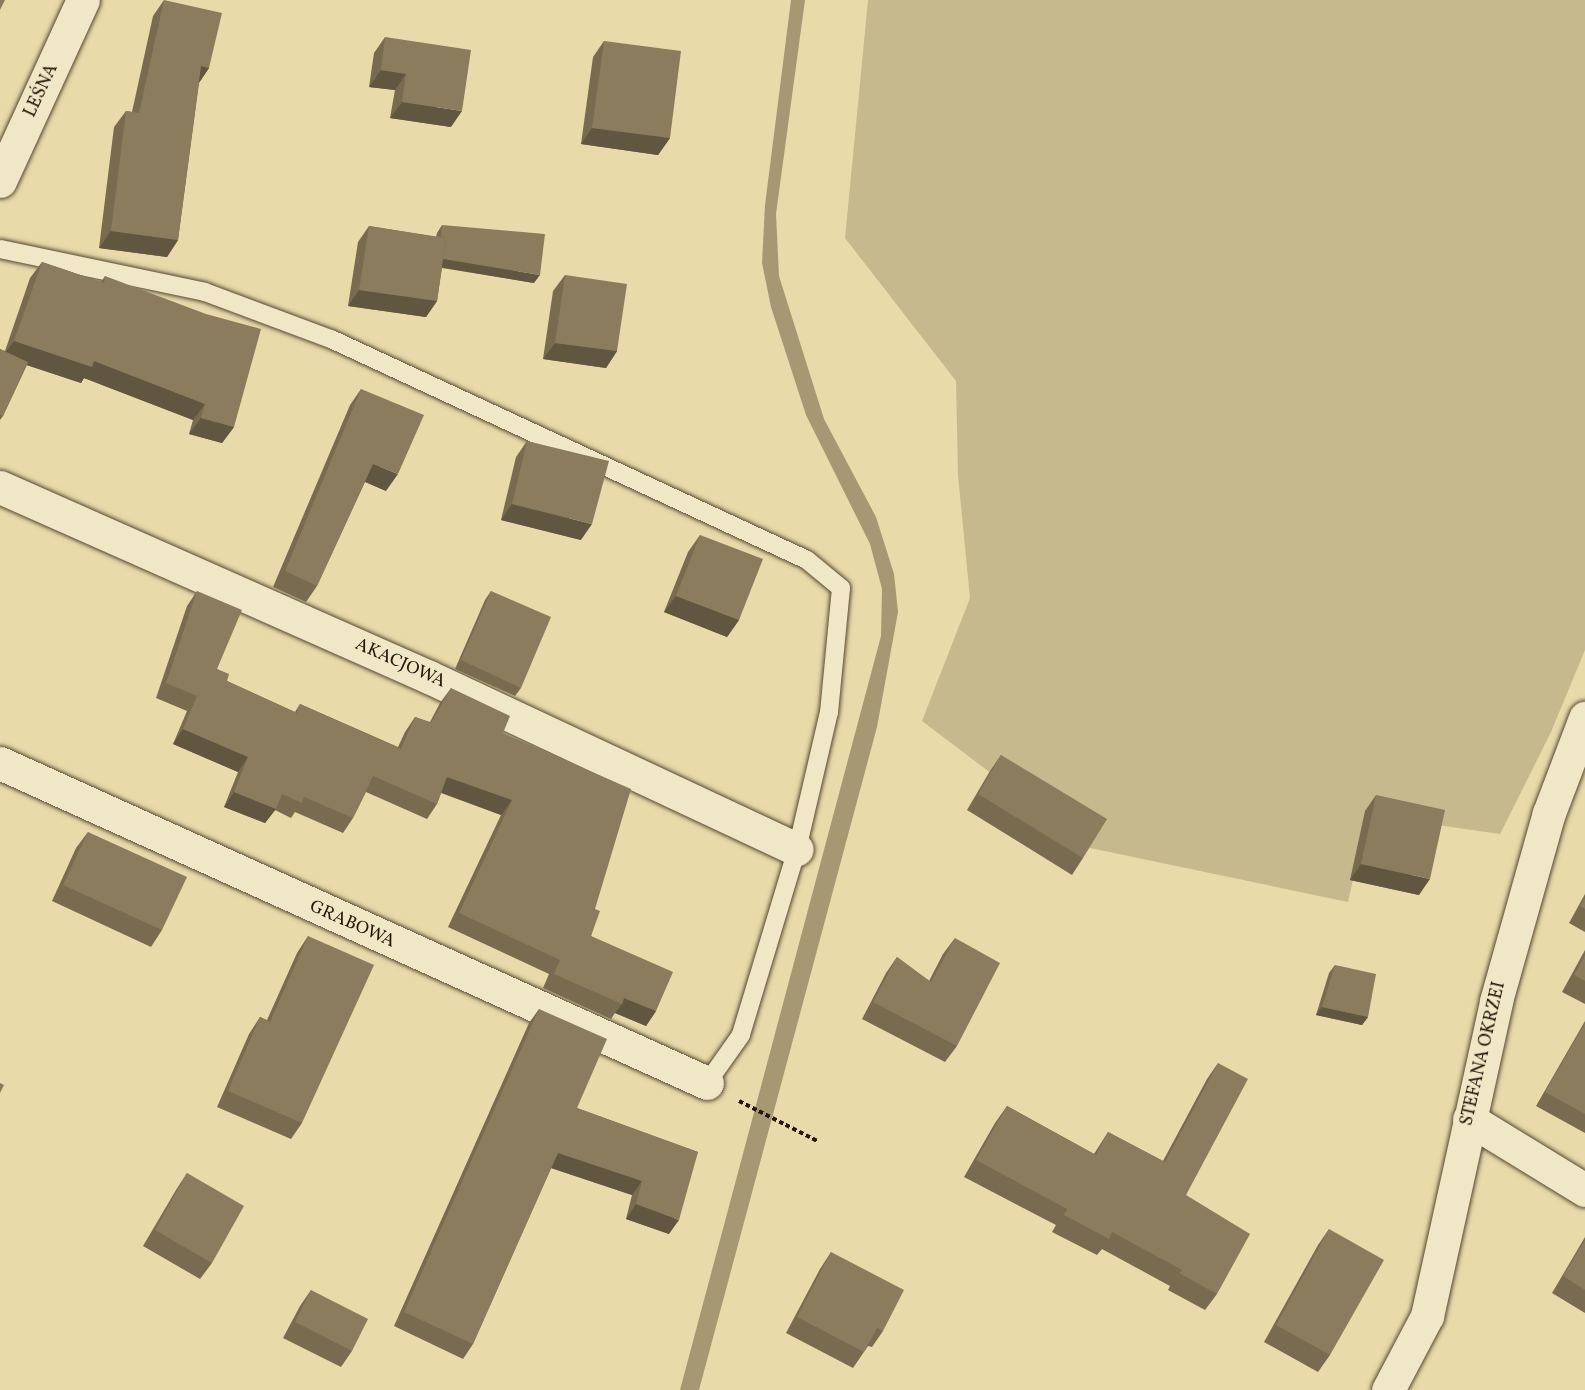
<!DOCTYPE html>
<meta charset="utf-8">
<style>
body{margin:0}
#map{position:relative;width:1585px;height:1390px;overflow:hidden;background:#e8daa9;font-family:Vollkorn,serif}
div>[style]{position:absolute}
[style*='--x']{left:calc(var(--x)*1px);top:calc(var(--y)*1px);width:calc(var(--w)*1px);rotate:calc(var(--a)*1deg)}
.green>*{inset:0;background:#c7b98e}
.water>*{inset:0;background:#a69873}
.path>*{height:4px;margin-top:-2px;transform-origin:0;background:repeating-linear-gradient(90deg,#26170b 0 4.5px,transparent 0 7.5px)}
.roads{filter:drop-shadow(0 0 2px #564832) drop-shadow(0 0 2px #564832)}
.service>*{height:18px;margin:-9px;padding:0 9px;transform-origin:9px;border-radius:9px;background:#f0e7c7}
.minor>*{height:33px;margin:-16.5px;padding:0 16.5px;transform-origin:16.5px;border-radius:16.5px;background:#f0e7c7}
.wall>*{inset:0;background:#786b50}
.shaded-wall>*{inset:0;background:#615741}
.building>*{inset:0;background:#8b7c5d}
span{translate:-50% -50%;white-space:nowrap;text-align:center;line-height:1.15;-webkit-text-stroke:5px #f0e7c7;paint-order:stroke}
.street-label{font-size:18px;color:#26170b}
</style>
<div id="map">
<div class="green">
<i style="clip-path:polygon(868px 0,1585px 0,1585px 650px,1551px 732px,1500px 834px,1367px 815px,1348px 902px,1090px 848px,922px 721px,970px 598px,958px 475px,956px 381px,845px 238px)"></i>
</div>
<div class="water">
<i style="clip-path:polygon(791px 0,805px 0,776px 214px,779px 276px,824px 419px,876px 517px,894px 574px,898px 612px,877px 727px,699px 1390px,680px 1390px,881px 636px,882px 589px,870px 544px,806px 415px,771px 307px,762px 263px,765px 205px)"></i>
</div>
<div class="path">
<i style="--x:739;--y:1101;--w:88;--a:27.1"></i>
</div>
<div class="roads">
<div class="service">
<i style="--x:0;--y:249;--w:209;--a:11.8"></i>
<i style="--x:205;--y:292;--w:134;--a:20.5"></i>
<i style="--x:331;--y:339;--w:525;--a:24.9"></i>
<i style="--x:807;--y:560;--w:44;--a:39.5"></i>
<i style="--x:841;--y:588;--w:125;--a:95.5"></i>
<i style="--x:829;--y:712;--w:141;--a:103.1"></i>
<i style="--x:797;--y:849;--w:194;--a:106.8"></i>
<i style="--x:741;--y:1035;--w:59;--a:125.3"></i>
</div>
<div class="minor">
<i style="--x:0;--y:181;--w:199;--a:-65.4"></i>
<i style="--x:0;--y:487;--w:469;--a:23.9"></i>
<i style="--x:429;--y:677;--w:406;--a:25.1"></i>
<i style="--x:0;--y:763;--w:776;--a:24.35"></i>
<i style="--x:1469;--y:1119;--w:136;--a:31.5"></i>
<i style="--x:1388;--y:1390;--w:84;--a:-62.2"></i>
<i style="--x:1427;--y:1316;--w:322;--a:-77.6"></i>
<i style="--x:1496;--y:1001;--w:195;--a:-74.3"></i>
<i style="--x:1549;--y:813;--w:102;--a:-69.2"></i>
</div>
</div>
<div class="wall">
<i style="clip-path:polygon(164px 0,209px 68px,199px 83px,178px 240px,167px 257px,99px 248px,114px 127px,126px 111px,132px 112px,153px 16px)"></i>
<i style="clip-path:polygon(385px 37px,451px 127px,390px 118px,395px 90px,369px 87px,374px 53px)"></i>
<i style="clip-path:polygon(604px 41px,670px 138px,658px 155px,581px 144px,593px 57px)"></i>
<i style="clip-path:polygon(442px 225px,534px 283px,442px 268px,437px 301px,426px 317px,348px 306px,358px 242px,369px 226px,436px 237px,437px 233px)"></i>
<i style="clip-path:polygon(42px 262px,101px 282px,105px 276px,234px 427px,222px 443px,189px 434px,193px 420px,84px 378px,81px 383px,27px 365px,3px 416px,0 420px,0 349px,5px 351px,30px 278px)"></i>
<i style="clip-path:polygon(565px 275px,617px 351px,606px 368px,543px 359px,553px 291px)"></i>
<i style="clip-path:polygon(361px 389px,386px 491px,365px 482px,317px 586px,306px 602px,273px 587px,350px 405px)"></i>
<i style="clip-path:polygon(527px 441px,581px 540px,501px 520px,516px 457px)"></i>
<i style="clip-path:polygon(700px 535px,739px 620px,727px 637px,664px 612px,688px 552px)"></i>
<i style="clip-path:polygon(197px 591px,217px 669px,227px 681px,295px 712px,300px 704px,398px 747px,405px 732px,415px 717px,430px 722px,440px 703px,451px 688px,503px 733px,595px 909px,591px 936px,656px 1011px,646px 1026px,615px 1013px,611px 1019px,543px 988px,549px 974px,448px 927px,501px 815px,441px 793px,437px 804px,427px 819px,366px 792px,353px 818px,343px 833px,295px 812px,291px 818px,275px 810px,265px 823px,224px 807px,238px 772px,173px 744px,187px 711px,156px 698px,187px 606px)"></i>
<i style="clip-path:polygon(491px 591px,521px 688px,515px 696px,455px 669px,485px 600px)"></i>
<i style="clip-path:polygon(1001px 755px,1083px 858px,1072px 875px,967px 810px,990px 771px)"></i>
<i style="clip-path:polygon(1376px 795px,1419px 895px,1350px 880px,1365px 811px)"></i>
<i style="clip-path:polygon(88px 832px,162px 930px,151px 947px,52px 901px,76px 848px)"></i>
<i style="clip-path:polygon(1585px 894px,1585px 932px,1569px 923px)"></i>
<i style="clip-path:polygon(308px 936px,302px 1123px,291px 1139px,217px 1107px,249px 1034px,260px 1017px,267px 1020px,297px 953px)"></i>
<i style="clip-path:polygon(955px 938px,957px 1046px,945px 1062px,862px 1019px,886px 973px,897px 957px,929px 981px,943px 954px)"></i>
<i style="clip-path:polygon(1585px 950px,1585px 1004px,1562px 992px)"></i>
<i style="clip-path:polygon(1335px 965px,1368px 1017px,1362px 1025px,1316px 1015px,1329px 973px)"></i>
<i style="clip-path:polygon(539px 1009px,577px 1108px,698px 1152px,669px 1234px,626px 1219px,632px 1195px,551px 1168px,473px 1344px,463px 1359px,394px 1326px,529px 1023px)"></i>
<i style="clip-path:polygon(1585px 1021px,1585px 1133px,1536px 1106px)"></i>
<i style="clip-path:polygon(1218px 1063px,1186px 1195px,1217px 1294px,1205px 1310px,1168px 1290px,1170px 1286px,1102px 1249px,1097px 1255px,1052px 1232px,1056px 1225px,964px 1177px,995px 1123px,1007px 1106px,1094px 1154px,1108px 1132px,1163px 1161px,1207px 1079px)"></i>
<i style="clip-path:polygon(187px 1173px,212px 1263px,200px 1279px,143px 1246px,176px 1190px)"></i>
<i style="clip-path:polygon(1329px 1229px,1330px 1355px,1318px 1372px,1264px 1342px,1318px 1245px)"></i>
<i style="clip-path:polygon(1585px 1237px,1585px 1313px,1552px 1293px)"></i>
<i style="clip-path:polygon(831px 1252px,883px 1331px,872px 1347px,868px 1346px,853px 1368px,786px 1333px,820px 1269px)"></i>
<i style="clip-path:polygon(311px 1290px,352px 1351px,341px 1367px,283px 1338px,300px 1306px)"></i>
</div>
<div class="shaded-wall">
<i style="clip-path:polygon(201px 66px,209px 68px,198px 84px)"></i>
<i style="clip-path:polygon(381px 70px,406px 74px,395px 90px,369px 87px)"></i>
<i style="clip-path:polygon(402px 102px,462px 111px,451px 127px,390px 118px)"></i>
<i style="clip-path:polygon(592px 128px,670px 138px,658px 155px,581px 144px)"></i>
<i style="clip-path:polygon(111px 231px,178px 240px,167px 257px,99px 248px)"></i>
<i style="clip-path:polygon(440px 258px,540px 275px,534px 283px,434px 266px)"></i>
<i style="clip-path:polygon(359px 290px,437px 301px,426px 317px,348px 306px)"></i>
<i style="clip-path:polygon(14px 341px,94px 361px,205px 404px,193px 420px,84px 378px,81px 383px,2px 357px)"></i>
<i style="clip-path:polygon(555px 343px,617px 351px,606px 368px,543px 359px)"></i>
<i style="clip-path:polygon(201px 418px,234px 427px,222px 443px,189px 434px)"></i>
<i style="clip-path:polygon(373px 464px,398px 474px,386px 491px,361px 480px)"></i>
<i style="clip-path:polygon(512px 504px,592px 524px,581px 540px,501px 520px)"></i>
<i style="clip-path:polygon(676px 596px,739px 620px,727px 637px,664px 612px)"></i>
<i style="clip-path:polygon(183px 729px,248px 757px,238px 772px,173px 744px)"></i>
<i style="clip-path:polygon(447px 777px,512px 800px,501px 815px,437px 791px)"></i>
<i style="clip-path:polygon(234px 792px,276px 809px,265px 823px,224px 807px)"></i>
<i style="clip-path:polygon(1361px 864px,1430px 879px,1419px 895px,1350px 880px)"></i>
<i style="clip-path:polygon(624px 998px,656px 1011px,646px 1026px,615px 1013px,622px 1004px)"></i>
<i style="clip-path:polygon(1322px 1007px,1368px 1017px,1362px 1025px,1316px 1015px)"></i>
<i style="clip-path:polygon(558px 1153px,642px 1181px,632px 1195px,548px 1167px)"></i>
<i style="clip-path:polygon(636px 1204px,679px 1220px,669px 1234px,626px 1219px)"></i>
</div>
<div class="building">
<i style="clip-path:polygon(0 0,5px 0,0 10px)"></i>
<i style="clip-path:polygon(164px 0,222px 13px,209px 68px,201px 66px,178px 240px,111px 231px,126px 111px,139px 113px)"></i>
<i style="clip-path:polygon(385px 37px,471px 50px,462px 111px,402px 102px,406px 74px,381px 70px)"></i>
<i style="clip-path:polygon(604px 41px,681px 51px,670px 138px,592px 128px)"></i>
<i style="clip-path:polygon(442px 225px,545px 234px,540px 275px,443px 259px,446px 238px,441px 237px)"></i>
<i style="clip-path:polygon(369px 226px,446px 238px,437px 301px,359px 290px)"></i>
<i style="clip-path:polygon(42px 262px,104px 283px,105px 276px,206px 314px,261px 329px,234px 427px,201px 418px,205px 404px,94px 361px,92px 367px,14px 341px)"></i>
<i style="clip-path:polygon(565px 275px,627px 284px,617px 351px,555px 343px)"></i>
<i style="clip-path:polygon(0 349px,28px 362px,3px 416px,0 414px)"></i>
<i style="clip-path:polygon(361px 389px,424px 415px,398px 474px,373px 464px,317px 586px,285px 571px)"></i>
<i style="clip-path:polygon(527px 441px,609px 461px,592px 524px,512px 504px)"></i>
<i style="clip-path:polygon(700px 535px,763px 559px,739px 620px,676px 596px)"></i>
<i style="clip-path:polygon(197px 591px,242px 610px,217px 669px,229px 674px,227px 681px,297px 713px,300px 704px,401px 749px,415px 717px,431px 723px,451px 688px,510px 716px,503px 733px,631px 789px,595px 909px,600px 911px,591px 936px,673px 972px,656px 1011px,624px 998px,622px 1004px,554px 974px,560px 960px,459px 913px,512px 800px,447px 777px,437px 804px,373px 776px,353px 818px,304px 797px,302px 803px,282px 794px,276px 809px,234px 792px,248px 757px,183px 729px,197px 696px,166px 683px)"></i>
<i style="clip-path:polygon(491px 591px,551px 617px,521px 688px,461px 660px)"></i>
<i style="clip-path:polygon(1001px 755px,1107px 819px,1083px 858px,978px 794px)"></i>
<i style="clip-path:polygon(1376px 795px,1445px 810px,1430px 879px,1361px 864px)"></i>
<i style="clip-path:polygon(88px 832px,187px 877px,162px 930px,63px 885px)"></i>
<i style="clip-path:polygon(1585px 898px,1585px 909px,1580px 906px)"></i>
<i style="clip-path:polygon(308px 936px,374px 965px,302px 1123px,228px 1091px,260px 1017px,270px 1022px)"></i>
<i style="clip-path:polygon(955px 938px,1000px 963px,957px 1046px,873px 1002px,897px 957px,931px 982px)"></i>
<i style="clip-path:polygon(1585px 955px,1585px 981px,1574px 975px)"></i>
<i style="clip-path:polygon(1335px 965px,1376px 974px,1368px 1017px,1322px 1007px)"></i>
<i style="clip-path:polygon(539px 1009px,607px 1039px,577px 1108px,698px 1152px,679px 1220px,636px 1204px,642px 1181px,558px 1153px,473px 1344px,404px 1312px)"></i>
<i style="clip-path:polygon(1585px 1023px,1585px 1114px,1545px 1092px)"></i>
<i style="clip-path:polygon(1218px 1063px,1248px 1079px,1186px 1195px,1250px 1234px,1217px 1294px,1179px 1273px,1182px 1270px,1112px 1232px,1109px 1239px,1064px 1215px,1067px 1209px,976px 1160px,1007px 1106px,1096px 1155px,1108px 1132px,1165px 1162px)"></i>
<i style="clip-path:polygon(0 1083px,4px 1085px,0 1093px)"></i>
<i style="clip-path:polygon(187px 1173px,244px 1206px,212px 1263px,155px 1230px)"></i>
<i style="clip-path:polygon(1329px 1229px,1384px 1260px,1330px 1355px,1276px 1325px)"></i>
<i style="clip-path:polygon(1585px 1240px,1585px 1290px,1563px 1276px)"></i>
<i style="clip-path:polygon(831px 1252px,904px 1290px,883px 1331px,877px 1328px,864px 1352px,797px 1317px)"></i>
<i style="clip-path:polygon(311px 1290px,368px 1319px,352px 1351px,295px 1322px)"></i>
</div>
<div class="street-label">
<span style="left:42px;top:91px;rotate:-65deg">LEŚNA</span>
<span style="left:400px;top:664px;rotate:24deg">AKACJOWA</span>
<span style="left:352px;top:925px;rotate:24deg">GRABOWA</span>
<span style="left:1484px;top:1054px;rotate:-77deg">STEFANA OKRZEI</span>
</div>
</div>
